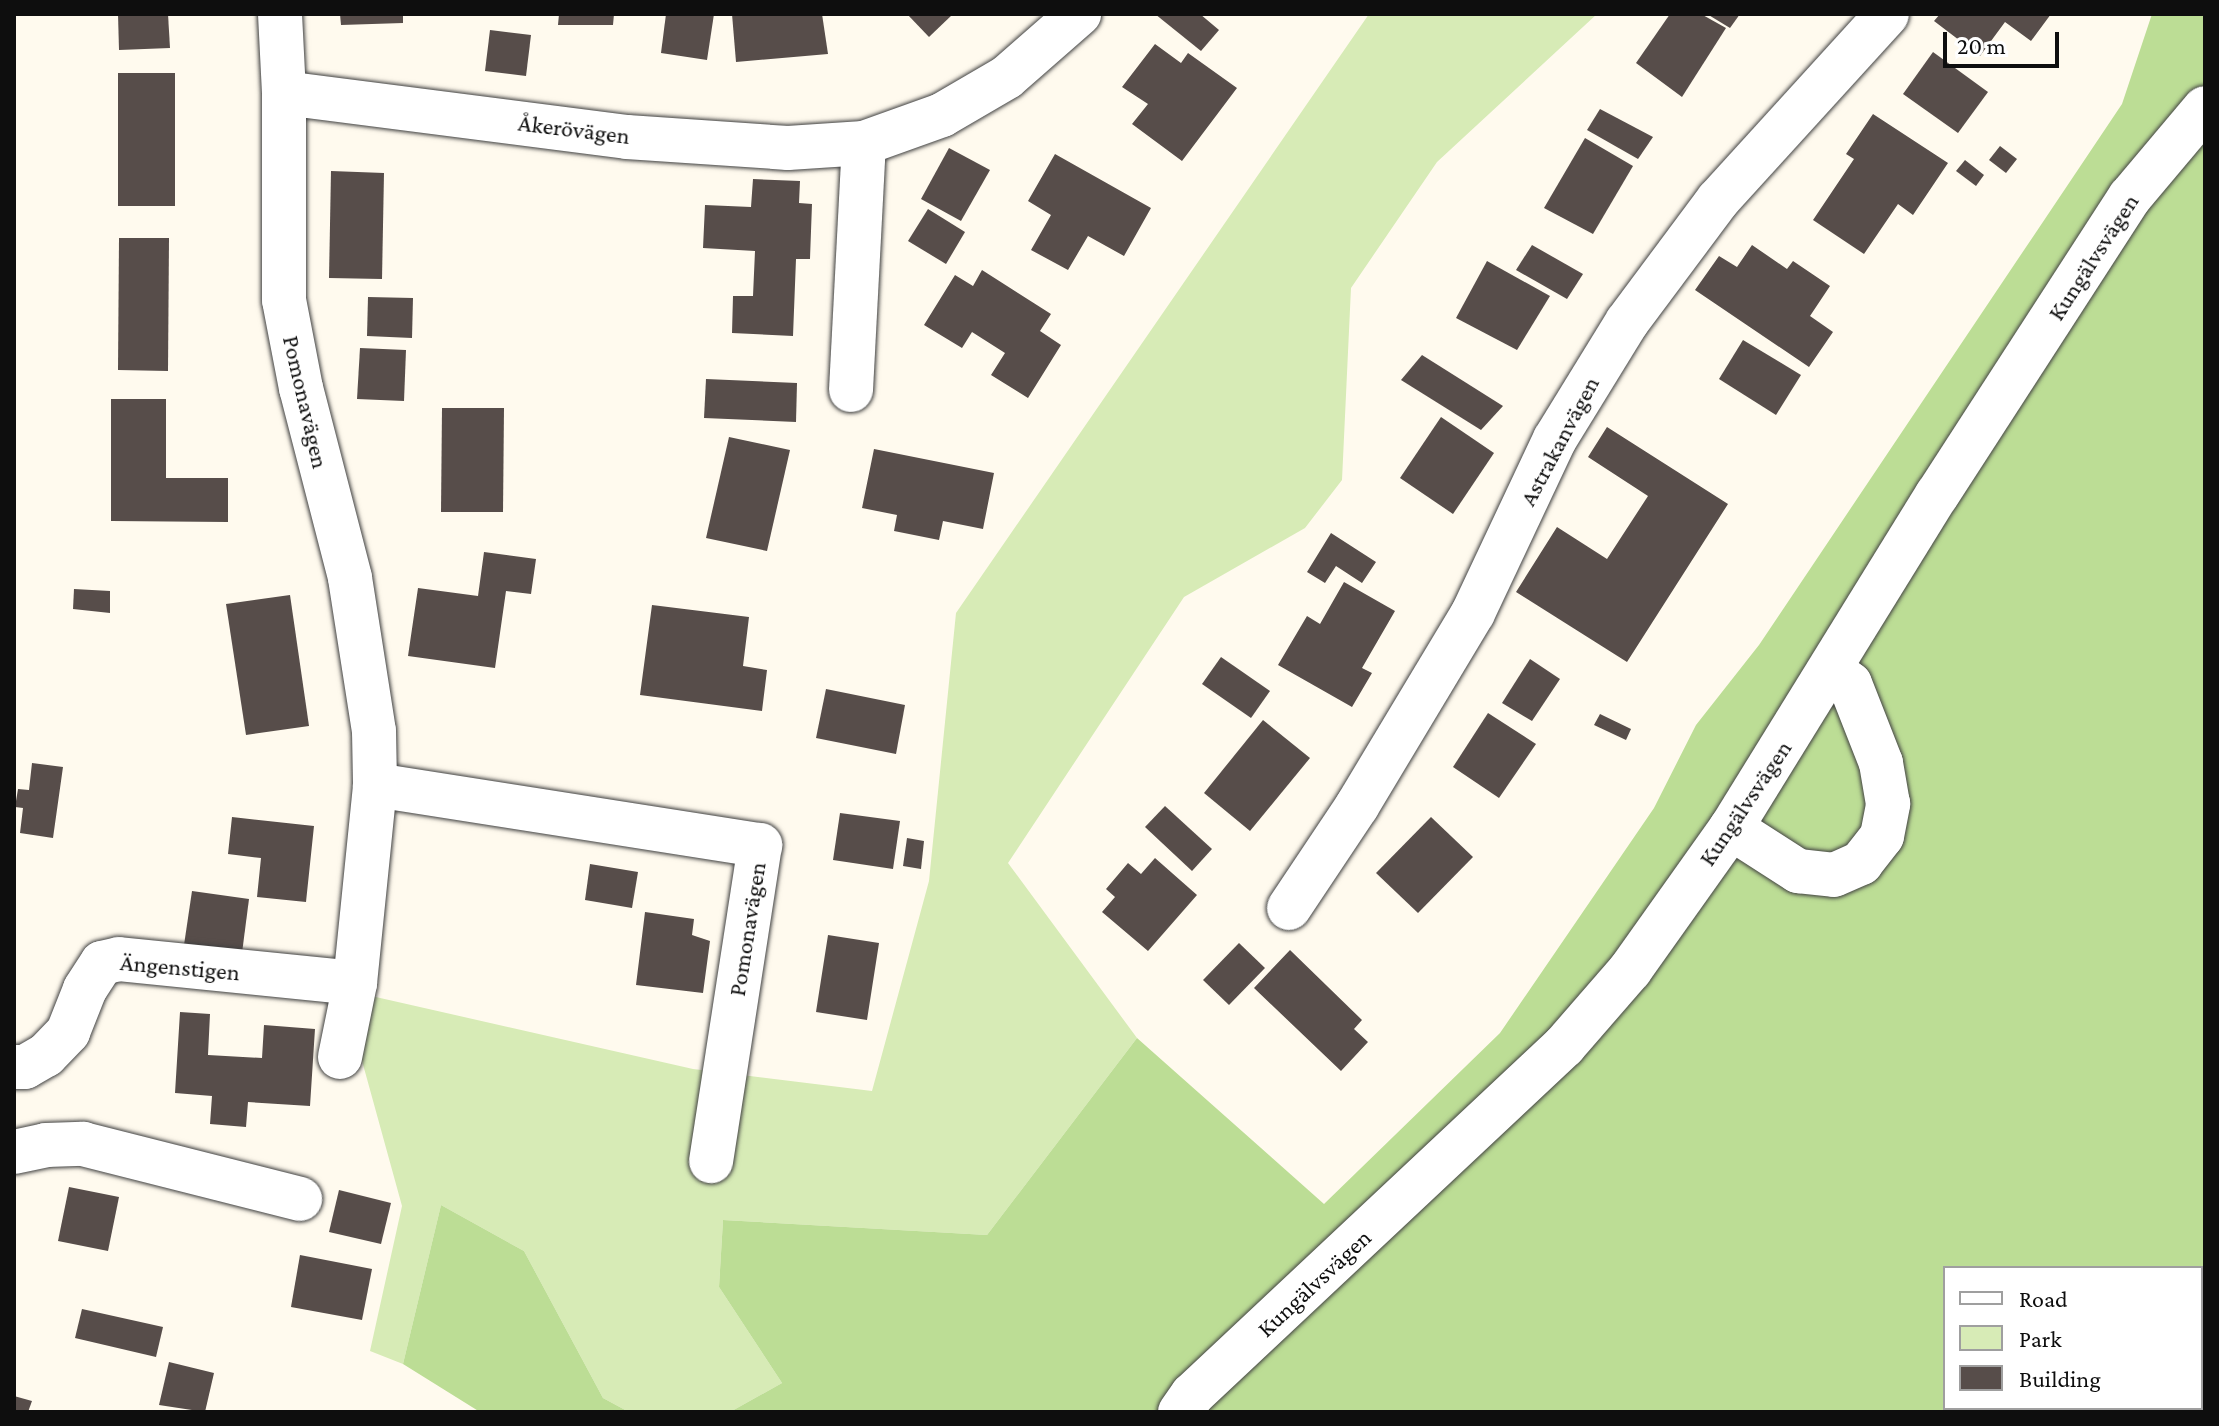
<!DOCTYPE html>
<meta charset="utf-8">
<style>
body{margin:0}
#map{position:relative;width:2219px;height:1426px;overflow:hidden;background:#fffaee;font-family:"Crimson Pro",serif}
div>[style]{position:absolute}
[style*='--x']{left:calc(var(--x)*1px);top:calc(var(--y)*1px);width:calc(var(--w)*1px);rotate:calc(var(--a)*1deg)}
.green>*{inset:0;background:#d7ebb6}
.forest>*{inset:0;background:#bcdd95}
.building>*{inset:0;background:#574d4a}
.roads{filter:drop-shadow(0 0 2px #414141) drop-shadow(0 0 2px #414141)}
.minor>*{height:44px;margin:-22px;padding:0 22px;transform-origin:22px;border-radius:22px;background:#fff}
span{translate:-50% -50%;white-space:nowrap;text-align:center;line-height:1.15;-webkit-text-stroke:8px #fff;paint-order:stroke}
.street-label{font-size:24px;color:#0e0e0e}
.frame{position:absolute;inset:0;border:16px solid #0e0e0e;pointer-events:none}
.legend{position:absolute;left:1943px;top:1266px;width:260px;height:144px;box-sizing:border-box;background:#fff;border:2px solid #9f9f9f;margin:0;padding:10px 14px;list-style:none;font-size:24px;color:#0e0e0e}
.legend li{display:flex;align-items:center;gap:16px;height:40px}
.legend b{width:40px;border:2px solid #9f9f9f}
.scale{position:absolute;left:1943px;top:32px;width:116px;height:36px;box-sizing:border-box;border:4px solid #0e0e0e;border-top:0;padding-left:10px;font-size:24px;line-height:28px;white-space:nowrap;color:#0e0e0e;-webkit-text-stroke:6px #fff;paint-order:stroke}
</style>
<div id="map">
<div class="green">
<i style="clip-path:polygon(1369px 14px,1597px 14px,1437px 162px,1351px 288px,1342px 480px,1305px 528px,1184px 597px,1008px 863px,1137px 1038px,987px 1235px,723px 1220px,719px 1287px,782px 1383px,730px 1412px,629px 1412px,603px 1398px,524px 1251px,441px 1205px,403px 1364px,370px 1351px,402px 1206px,356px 1039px,367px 995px,693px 1069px,872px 1091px,929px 881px,956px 613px)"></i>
</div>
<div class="forest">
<i style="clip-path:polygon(evenodd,2152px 14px,2205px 14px,2205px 1412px,730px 1412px,782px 1383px,719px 1287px,723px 1220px,987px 1235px,1137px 1038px,1324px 1204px,1500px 1033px,1654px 808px,1696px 725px,1759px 645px,2122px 104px,2152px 14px,1945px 1268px,2201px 1268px,2201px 1408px,1945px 1408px,1945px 1268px)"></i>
<i style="clip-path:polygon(441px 1205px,524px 1251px,603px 1398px,629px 1412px,480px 1412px,403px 1364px)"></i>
</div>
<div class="building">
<i style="clip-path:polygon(118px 14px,168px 14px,170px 48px,119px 50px)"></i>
<i style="clip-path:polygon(340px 14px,403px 14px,403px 23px,341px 25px)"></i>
<i style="clip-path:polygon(559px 14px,614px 14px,613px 25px,558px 25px)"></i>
<i style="clip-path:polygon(666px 14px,714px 14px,707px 60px,661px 53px)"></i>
<i style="clip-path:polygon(732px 14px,822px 14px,828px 54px,736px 62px)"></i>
<i style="clip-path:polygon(907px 14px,953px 14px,929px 37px)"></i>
<i style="clip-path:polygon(1155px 14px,1200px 14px,1219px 30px,1201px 51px)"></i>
<i style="clip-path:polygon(1670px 14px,1701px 14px,1726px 28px,1682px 97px,1636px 63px)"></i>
<i style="clip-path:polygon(1707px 14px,1740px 14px,1730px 28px)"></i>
<i style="clip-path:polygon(1940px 14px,2051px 14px,2031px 41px,2005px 22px,1980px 56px,1934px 21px)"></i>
<i style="clip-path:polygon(490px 30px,531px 35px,526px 76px,485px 71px)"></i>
<i style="clip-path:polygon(1155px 44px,1181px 63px,1188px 53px,1237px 88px,1182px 161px,1132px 124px,1148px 104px,1122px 87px)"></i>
<i style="clip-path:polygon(1933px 52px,1988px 92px,1958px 133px,1903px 94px)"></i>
<i style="clip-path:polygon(118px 73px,175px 73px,175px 206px,118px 206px)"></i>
<i style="clip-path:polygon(1600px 109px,1653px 137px,1638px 159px,1587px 130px)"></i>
<i style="clip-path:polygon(1873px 114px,1948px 163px,1913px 215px,1898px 204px,1864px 254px,1813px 220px,1854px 159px,1846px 154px)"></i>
<i style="clip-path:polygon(1585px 138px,1633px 166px,1593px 234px,1544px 208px)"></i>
<i style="clip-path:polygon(2000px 146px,2017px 159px,2006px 173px,1989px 160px)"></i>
<i style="clip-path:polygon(949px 148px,990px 170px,961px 221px,921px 199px)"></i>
<i style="clip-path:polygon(1055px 154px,1151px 208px,1124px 256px,1088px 236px,1068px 270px,1031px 250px,1051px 215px,1028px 201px)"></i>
<i style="clip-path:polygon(1965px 160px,1984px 175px,1976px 186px,1956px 171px)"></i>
<i style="clip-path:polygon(331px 171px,384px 173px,382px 279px,329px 278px)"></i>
<i style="clip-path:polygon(753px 179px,800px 181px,799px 203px,812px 204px,810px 259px,796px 259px,793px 336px,732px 333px,733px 296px,753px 296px,755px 251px,703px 248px,705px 205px,751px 207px)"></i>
<i style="clip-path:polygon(928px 209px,965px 232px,946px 264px,908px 241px)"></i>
<i style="clip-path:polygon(119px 238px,169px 238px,168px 371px,118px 370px)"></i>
<i style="clip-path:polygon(1532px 245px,1583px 274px,1567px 299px,1516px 270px)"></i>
<i style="clip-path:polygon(1752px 245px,1787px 269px,1793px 261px,1830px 286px,1810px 316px,1833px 332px,1809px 367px,1695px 290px,1719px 256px,1737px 267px)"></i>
<i style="clip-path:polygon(1487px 261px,1550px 296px,1517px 350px,1456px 318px)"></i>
<i style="clip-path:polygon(982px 270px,1051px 314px,1040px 331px,1061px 345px,1028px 398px,991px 375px,1005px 353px,972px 332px,962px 348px,924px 325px,955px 275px,973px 286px)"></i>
<i style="clip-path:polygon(368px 297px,413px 298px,412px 338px,367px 336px)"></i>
<i style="clip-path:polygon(1743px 340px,1801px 375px,1776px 415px,1719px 379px)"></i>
<i style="clip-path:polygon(360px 348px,406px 350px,404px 401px,357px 399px)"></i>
<i style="clip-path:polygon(1422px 355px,1503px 406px,1481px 430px,1401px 380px)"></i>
<i style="clip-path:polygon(706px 379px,797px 383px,796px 422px,704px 418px)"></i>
<i style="clip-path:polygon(111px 399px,166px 399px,166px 478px,228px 478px,228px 522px,111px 521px)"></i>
<i style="clip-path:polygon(442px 408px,504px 408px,503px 512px,441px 512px)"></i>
<i style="clip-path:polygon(1441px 417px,1494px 453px,1453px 514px,1400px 478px)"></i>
<i style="clip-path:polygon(1607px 427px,1728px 504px,1627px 662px,1516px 592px,1557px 527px,1607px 559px,1648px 496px,1588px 457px)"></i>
<i style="clip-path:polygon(729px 437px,790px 450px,767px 551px,706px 538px)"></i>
<i style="clip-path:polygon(874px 449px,994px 473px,983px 529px,943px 521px,939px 540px,894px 531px,897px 515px,862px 508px)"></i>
<i style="clip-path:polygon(1331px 533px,1376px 562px,1362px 583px,1336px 566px,1325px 583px,1307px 572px)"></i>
<i style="clip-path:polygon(484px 552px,536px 559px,531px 594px,506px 591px,495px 668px,408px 656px,418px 588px,478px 596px)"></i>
<i style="clip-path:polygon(1344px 582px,1395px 611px,1362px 668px,1372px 673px,1352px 707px,1278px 665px,1307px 616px,1320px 624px)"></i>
<i style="clip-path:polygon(74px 589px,110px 591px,110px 613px,73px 609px)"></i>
<i style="clip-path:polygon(290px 595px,309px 726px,246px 735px,226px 604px)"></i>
<i style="clip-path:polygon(652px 605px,749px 617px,743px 666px,767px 670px,762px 711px,640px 695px)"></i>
<i style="clip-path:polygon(1221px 657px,1270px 691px,1251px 718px,1202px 684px)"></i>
<i style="clip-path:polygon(1530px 659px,1560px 679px,1532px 721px,1502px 703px)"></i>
<i style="clip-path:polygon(826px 689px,905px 705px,896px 754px,816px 738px)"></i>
<i style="clip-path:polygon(1488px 713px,1536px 744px,1499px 798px,1453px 767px)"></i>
<i style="clip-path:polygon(1600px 714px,1631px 729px,1626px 740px,1594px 725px)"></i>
<i style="clip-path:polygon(1263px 720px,1310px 758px,1250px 831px,1204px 793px)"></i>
<i style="clip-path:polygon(32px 763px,63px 767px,53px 838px,20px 833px,23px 808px,15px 807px,18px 789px,29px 790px)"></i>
<i style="clip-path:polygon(1165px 806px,1212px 849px,1192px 871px,1145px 827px)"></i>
<i style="clip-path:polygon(840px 813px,900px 821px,893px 869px,833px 860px)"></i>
<i style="clip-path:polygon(232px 817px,314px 826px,306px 902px,257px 897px,261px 858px,228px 854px)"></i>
<i style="clip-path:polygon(1431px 817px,1473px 857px,1418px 913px,1376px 873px)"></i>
<i style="clip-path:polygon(907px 838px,924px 841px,921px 869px,903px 866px)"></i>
<i style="clip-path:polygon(1155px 858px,1197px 895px,1148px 951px,1102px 912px,1115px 897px,1106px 889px,1128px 863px,1141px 874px)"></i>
<i style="clip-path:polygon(590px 864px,638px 872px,632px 908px,585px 900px)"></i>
<i style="clip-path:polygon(192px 891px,249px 899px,242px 953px,184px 945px)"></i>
<i style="clip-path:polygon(645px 912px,694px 919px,692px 935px,710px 941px,703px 993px,636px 985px)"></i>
<i style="clip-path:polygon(828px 935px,879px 943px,867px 1020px,816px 1012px)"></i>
<i style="clip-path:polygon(1239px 943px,1265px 968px,1229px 1005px,1203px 980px)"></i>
<i style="clip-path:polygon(1290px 950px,1362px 1020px,1354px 1029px,1368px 1042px,1341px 1071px,1254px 988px)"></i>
<i style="clip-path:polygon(180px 1012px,210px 1014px,208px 1055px,262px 1058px,264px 1025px,315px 1029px,310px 1106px,248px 1102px,246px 1127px,210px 1124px,212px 1096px,175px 1093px)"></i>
<i style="clip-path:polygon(69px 1187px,119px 1197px,108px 1251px,58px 1241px)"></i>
<i style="clip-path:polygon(339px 1190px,391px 1203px,381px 1244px,329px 1232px)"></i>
<i style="clip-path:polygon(300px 1255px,372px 1269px,362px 1320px,291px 1307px)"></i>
<i style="clip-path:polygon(82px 1309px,163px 1327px,156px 1357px,75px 1338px)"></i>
<i style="clip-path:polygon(169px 1362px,214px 1373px,205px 1412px,159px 1405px)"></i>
<i style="clip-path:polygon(14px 1396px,32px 1401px,28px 1412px,14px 1412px)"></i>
</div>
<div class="roads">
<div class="minor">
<i style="--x:280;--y:14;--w:79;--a:87.1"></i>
<i style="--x:284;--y:93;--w:207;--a:90"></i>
<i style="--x:284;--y:300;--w:90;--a:79.1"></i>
<i style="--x:301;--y:388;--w:196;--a:75.5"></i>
<i style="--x:350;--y:578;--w:155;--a:81.1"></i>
<i style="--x:374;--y:731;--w:54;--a:88.9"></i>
<i style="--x:375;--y:785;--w:390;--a:8.9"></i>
<i style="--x:760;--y:845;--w:320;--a:98.8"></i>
<i style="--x:284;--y:93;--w:346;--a:7.3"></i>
<i style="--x:627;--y:137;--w:161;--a:3.9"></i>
<i style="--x:788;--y:148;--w:76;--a:-3.8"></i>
<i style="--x:864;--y:143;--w:83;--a:-19.7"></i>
<i style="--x:942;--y:115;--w:75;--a:-30.3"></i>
<i style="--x:1007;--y:77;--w:96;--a:-41.2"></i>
<i style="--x:851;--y:390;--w:247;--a:-87"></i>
<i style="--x:1731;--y:828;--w:80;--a:32.7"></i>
<i style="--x:1798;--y:871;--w:36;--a:6"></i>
<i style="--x:1834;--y:875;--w:30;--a:-24"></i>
<i style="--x:1861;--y:863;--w:34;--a:-52"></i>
<i style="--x:1882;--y:836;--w:33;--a:-79"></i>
<i style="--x:1888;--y:804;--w:42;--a:-99.7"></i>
<i style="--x:1881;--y:763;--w:85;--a:-111.4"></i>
<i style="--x:1850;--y:684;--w:23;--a:-142"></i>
<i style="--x:1289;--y:908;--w:123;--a:-56.3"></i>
<i style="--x:1357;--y:806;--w:225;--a:-59"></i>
<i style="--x:1473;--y:613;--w:192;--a:-64.8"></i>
<i style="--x:1555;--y:439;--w:137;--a:-58.4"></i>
<i style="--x:1627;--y:322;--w:152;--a:-53.3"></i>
<i style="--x:1718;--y:200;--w:251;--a:-47.7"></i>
<i style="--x:340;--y:1057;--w:76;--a:-78.5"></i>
<i style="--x:355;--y:983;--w:199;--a:-84.2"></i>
<i style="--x:14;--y:1067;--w:11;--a:0"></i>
<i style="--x:25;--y:1067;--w:24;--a:-30"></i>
<i style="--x:46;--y:1055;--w:32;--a:-46"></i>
<i style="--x:68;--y:1032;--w:46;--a:-68.4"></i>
<i style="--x:85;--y:989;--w:31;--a:-57"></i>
<i style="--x:102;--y:963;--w:17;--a:-13"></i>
<i style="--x:119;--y:959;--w:237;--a:5.8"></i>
<i style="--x:14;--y:1152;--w:33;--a:-12"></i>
<i style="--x:46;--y:1145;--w:37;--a:-2"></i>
<i style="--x:83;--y:1144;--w:224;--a:14.2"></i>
<i style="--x:1180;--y:1412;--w:21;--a:-55"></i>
<i style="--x:1192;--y:1395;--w:510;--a:-43.17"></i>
<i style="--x:1564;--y:1046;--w:101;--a:-49"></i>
<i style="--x:1630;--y:970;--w:174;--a:-54.6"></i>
<i style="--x:1731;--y:828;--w:392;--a:-58.3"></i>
<i style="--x:1937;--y:495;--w:355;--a:-57.1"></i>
<i style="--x:2130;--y:197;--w:116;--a:-49.9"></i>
</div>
</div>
<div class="street-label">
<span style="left:574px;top:129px;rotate:7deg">Åkerövägen</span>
<span style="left:2093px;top:257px;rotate:-57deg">Kungälvsvägen</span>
<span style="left:306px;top:402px;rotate:77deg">Pomonavägen</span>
<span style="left:1559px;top:441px;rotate:-62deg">Astrakanvägen</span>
<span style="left:1745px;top:803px;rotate:-56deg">Kungälvsvägen</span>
<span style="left:747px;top:929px;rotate:-81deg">Pomonavägen</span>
<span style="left:180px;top:967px;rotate:5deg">Ängenstigen</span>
<span style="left:1314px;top:1283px;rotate:-43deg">Kungälvsvägen</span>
</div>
<div class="frame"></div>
<ul class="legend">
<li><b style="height:10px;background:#fff"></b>Road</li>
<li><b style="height:22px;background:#d7ebb6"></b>Park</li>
<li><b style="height:22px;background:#574d4a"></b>Building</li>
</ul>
<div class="scale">20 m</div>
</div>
